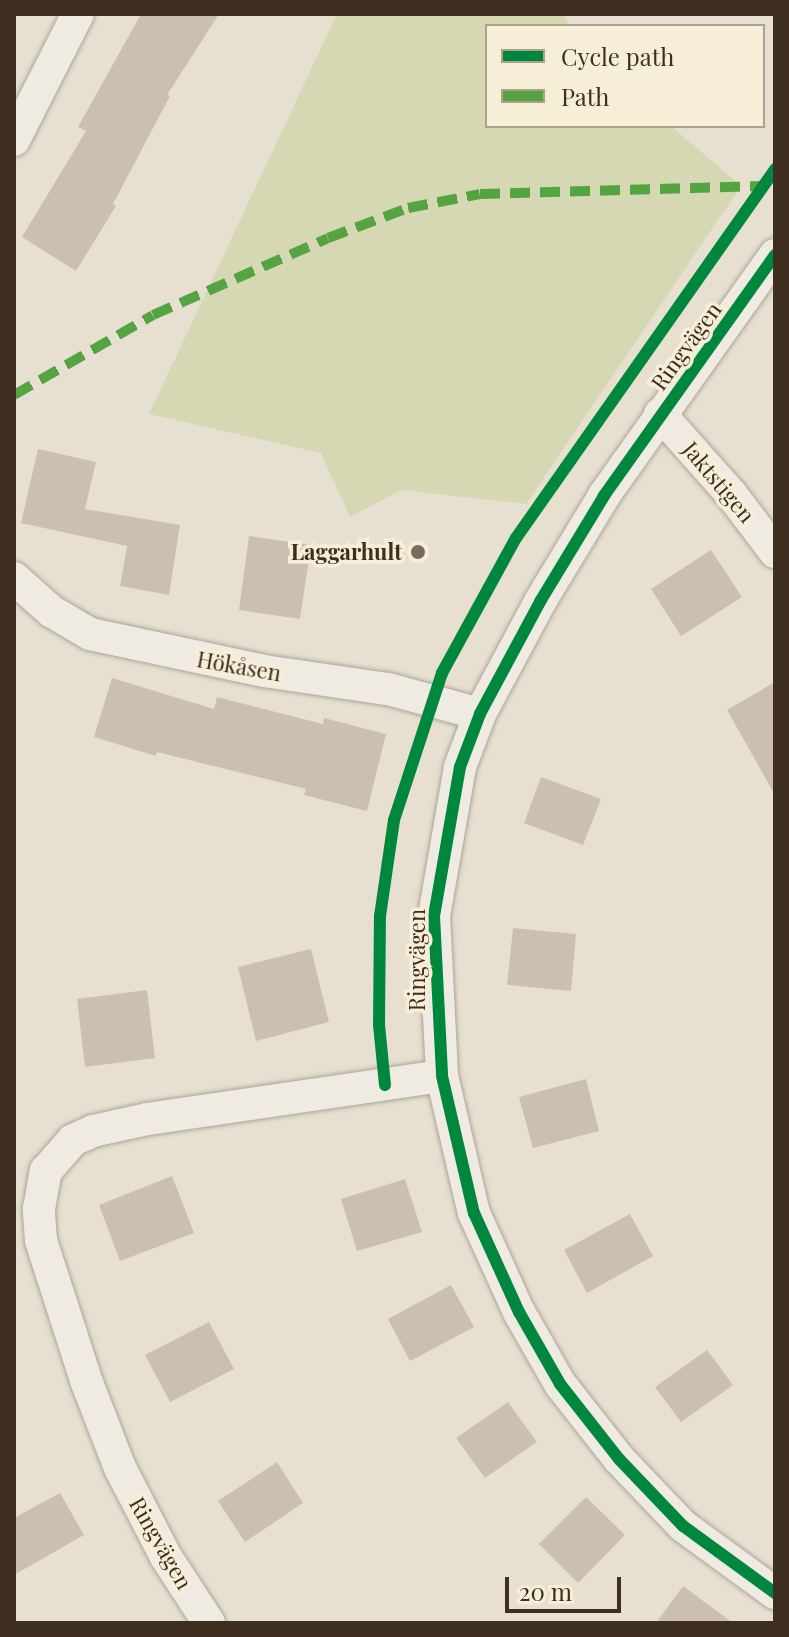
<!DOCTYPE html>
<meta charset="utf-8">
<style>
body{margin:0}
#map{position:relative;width:789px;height:1637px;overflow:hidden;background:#e7e0d1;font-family:"Playfair Display",serif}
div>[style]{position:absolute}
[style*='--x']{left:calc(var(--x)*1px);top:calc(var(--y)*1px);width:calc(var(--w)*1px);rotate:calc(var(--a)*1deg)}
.green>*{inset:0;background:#d6d7b3}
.building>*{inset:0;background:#cbbfb2}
.roads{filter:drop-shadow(0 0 2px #ada599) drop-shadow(0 0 2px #ada599)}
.street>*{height:32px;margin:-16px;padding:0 16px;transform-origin:16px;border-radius:16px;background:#efebe3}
.quiet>*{height:10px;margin-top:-5px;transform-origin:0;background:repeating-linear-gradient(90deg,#54a441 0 20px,transparent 0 30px)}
.cycleway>*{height:12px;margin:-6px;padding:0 6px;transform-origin:6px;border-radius:6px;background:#00873e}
.dots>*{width:22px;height:22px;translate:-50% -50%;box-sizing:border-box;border:4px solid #f7eed8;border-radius:50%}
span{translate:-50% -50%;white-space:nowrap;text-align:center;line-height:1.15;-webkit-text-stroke:7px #f7eed8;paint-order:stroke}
.street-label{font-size:22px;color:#3d2e20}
.poi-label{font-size:22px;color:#3d2e20;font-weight:700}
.right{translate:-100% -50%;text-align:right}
.frame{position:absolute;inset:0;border:16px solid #3d2e20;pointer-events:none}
.legend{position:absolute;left:485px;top:24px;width:280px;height:104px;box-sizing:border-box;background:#f7eed8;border:2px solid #ada18e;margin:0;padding:10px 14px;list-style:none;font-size:24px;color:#3d2e20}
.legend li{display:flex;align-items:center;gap:16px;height:40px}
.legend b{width:40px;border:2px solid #ada18e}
.scale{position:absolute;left:505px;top:1577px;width:116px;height:36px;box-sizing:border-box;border:4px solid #3d2e20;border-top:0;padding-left:10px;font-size:24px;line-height:28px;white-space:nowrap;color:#3d2e20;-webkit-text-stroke:6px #f7eed8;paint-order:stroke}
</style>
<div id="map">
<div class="green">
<i style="clip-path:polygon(337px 14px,563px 14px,570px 26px,487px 26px,487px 126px,671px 126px,741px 186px,526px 504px,401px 490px,350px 517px,321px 453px,149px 414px)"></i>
</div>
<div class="building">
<i style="clip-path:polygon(141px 14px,219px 14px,167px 95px,170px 96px,113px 204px,116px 206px,76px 271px,22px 237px,86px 131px,78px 127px)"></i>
<i style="clip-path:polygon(38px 449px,96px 462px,85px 509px,180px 525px,169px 595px,120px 586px,127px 546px,21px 523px)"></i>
<i style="clip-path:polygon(249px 536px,311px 545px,300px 619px,239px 610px)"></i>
<i style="clip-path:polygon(711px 550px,742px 597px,681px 636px,651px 589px)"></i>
<i style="clip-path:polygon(112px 678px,214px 709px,217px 697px,323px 724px,324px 718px,386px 734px,367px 811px,304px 795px,306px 789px,157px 752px,156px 756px,94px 737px)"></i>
<i style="clip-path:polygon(775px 682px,775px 795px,727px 710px)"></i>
<i style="clip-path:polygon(541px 777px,601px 799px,583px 845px,524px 823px)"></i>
<i style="clip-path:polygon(513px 928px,576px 934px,571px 991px,507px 985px)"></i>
<i style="clip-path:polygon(311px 949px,329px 1022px,256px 1041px,238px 967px)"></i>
<i style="clip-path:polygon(147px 990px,155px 1058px,85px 1067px,77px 999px)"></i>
<i style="clip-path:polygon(586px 1079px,599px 1131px,533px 1148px,519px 1097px)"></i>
<i style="clip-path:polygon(172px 1176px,194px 1233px,120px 1261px,99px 1205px)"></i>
<i style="clip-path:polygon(405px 1179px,422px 1232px,357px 1251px,341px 1199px)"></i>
<i style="clip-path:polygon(630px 1214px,653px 1256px,587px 1293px,564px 1250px)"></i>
<i style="clip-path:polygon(451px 1285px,474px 1327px,410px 1361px,388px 1319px)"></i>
<i style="clip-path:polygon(209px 1322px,234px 1369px,170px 1402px,145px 1355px)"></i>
<i style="clip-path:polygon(707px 1350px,733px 1385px,681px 1422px,655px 1387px)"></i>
<i style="clip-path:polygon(508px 1402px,537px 1442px,485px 1478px,456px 1438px)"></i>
<i style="clip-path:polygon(277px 1462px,303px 1503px,245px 1542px,218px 1501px)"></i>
<i style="clip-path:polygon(60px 1493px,84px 1535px,14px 1575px,14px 1518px)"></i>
<i style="clip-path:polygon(586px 1497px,625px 1535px,578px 1583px,539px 1544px)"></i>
<i style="clip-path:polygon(683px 1586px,733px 1623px,656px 1623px)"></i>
</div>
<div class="roads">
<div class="street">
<i style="--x:14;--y:140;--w:141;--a:-63.1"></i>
<i style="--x:775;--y:255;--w:296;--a:125.4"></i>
<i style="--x:604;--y:496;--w:122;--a:121.2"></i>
<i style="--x:541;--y:600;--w:129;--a:118.2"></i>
<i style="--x:480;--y:714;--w:57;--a:110.7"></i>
<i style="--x:460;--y:767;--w:151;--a:99.9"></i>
<i style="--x:434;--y:916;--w:160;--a:87.1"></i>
<i style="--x:442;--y:1076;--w:141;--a:76.9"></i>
<i style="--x:474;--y:1213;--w:109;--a:65.6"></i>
<i style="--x:519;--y:1312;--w:83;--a:60.3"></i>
<i style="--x:560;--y:1384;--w:95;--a:51.8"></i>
<i style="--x:619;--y:1459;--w:93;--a:46.3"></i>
<i style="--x:683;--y:1526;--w:114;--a:36.1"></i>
<i style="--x:660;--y:414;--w:107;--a:48.4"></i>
<i style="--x:731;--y:494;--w:73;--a:52.8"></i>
<i style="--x:14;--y:578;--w:50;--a:41.7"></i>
<i style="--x:51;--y:611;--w:45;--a:30.5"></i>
<i style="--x:90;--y:634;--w:178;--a:12"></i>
<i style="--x:264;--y:671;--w:125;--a:8.3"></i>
<i style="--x:388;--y:689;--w:95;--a:15.2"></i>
<i style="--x:209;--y:1623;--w:79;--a:-123.1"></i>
<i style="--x:166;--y:1557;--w:100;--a:-117.3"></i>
<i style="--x:120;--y:1468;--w:91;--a:-111.2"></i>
<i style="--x:87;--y:1383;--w:149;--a:-107.9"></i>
<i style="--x:41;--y:1241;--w:32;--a:-94"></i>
<i style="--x:39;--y:1209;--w:39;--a:-80"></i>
<i style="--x:46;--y:1171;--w:41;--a:-48.9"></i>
<i style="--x:73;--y:1140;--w:22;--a:-24"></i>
<i style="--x:93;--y:1131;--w:55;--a:-12.5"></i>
<i style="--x:147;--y:1119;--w:298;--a:-8.3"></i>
</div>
</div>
<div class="quiet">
<i style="--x:14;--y:395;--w:160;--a:-29.9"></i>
<i style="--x:153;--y:315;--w:191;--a:-23.7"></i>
<i style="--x:328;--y:238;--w:85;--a:-20.6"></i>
<i style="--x:408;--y:208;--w:73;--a:-11"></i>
<i style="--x:480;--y:194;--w:283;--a:-1.6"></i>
</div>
<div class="cycleway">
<i style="--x:775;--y:255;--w:296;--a:125.4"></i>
<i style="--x:604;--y:496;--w:122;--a:121.2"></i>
<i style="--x:541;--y:600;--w:129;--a:118.2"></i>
<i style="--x:480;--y:714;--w:57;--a:110.7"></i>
<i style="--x:460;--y:767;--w:151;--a:99.9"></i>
<i style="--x:434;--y:916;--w:160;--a:87.1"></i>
<i style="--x:442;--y:1076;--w:141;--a:76.9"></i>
<i style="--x:474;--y:1213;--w:109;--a:65.6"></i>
<i style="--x:519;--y:1312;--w:83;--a:60.3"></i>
<i style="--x:560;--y:1384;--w:95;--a:51.8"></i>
<i style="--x:619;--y:1459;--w:93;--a:46.3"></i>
<i style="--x:683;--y:1526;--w:114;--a:36.1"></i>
<i style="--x:385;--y:1085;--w:60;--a:-95.7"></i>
<i style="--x:379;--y:1025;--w:109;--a:-89.5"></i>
<i style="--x:380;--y:916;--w:97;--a:-81.7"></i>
<i style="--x:394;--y:820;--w:155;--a:-71.9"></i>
<i style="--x:442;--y:673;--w:154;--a:-61.3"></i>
<i style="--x:516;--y:538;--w:451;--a:-54.9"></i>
</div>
<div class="dots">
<i style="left:418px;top:552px;background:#786c5e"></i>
</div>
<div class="street-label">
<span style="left:686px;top:346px;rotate:-54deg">Ringvägen</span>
<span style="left:719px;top:482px;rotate:50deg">Jaktstigen</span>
<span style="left:239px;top:666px;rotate:10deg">Hökåsen</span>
<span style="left:417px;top:960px;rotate:-90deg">Ringvägen</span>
<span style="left:161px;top:1543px;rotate:60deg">Ringvägen</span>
</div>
<div class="poi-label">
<span class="right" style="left:402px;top:552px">Laggarhult</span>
</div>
<div class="frame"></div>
<ul class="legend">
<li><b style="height:10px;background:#00873e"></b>Cycle path</li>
<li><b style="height:10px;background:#54a441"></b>Path</li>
</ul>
<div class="scale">20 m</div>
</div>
